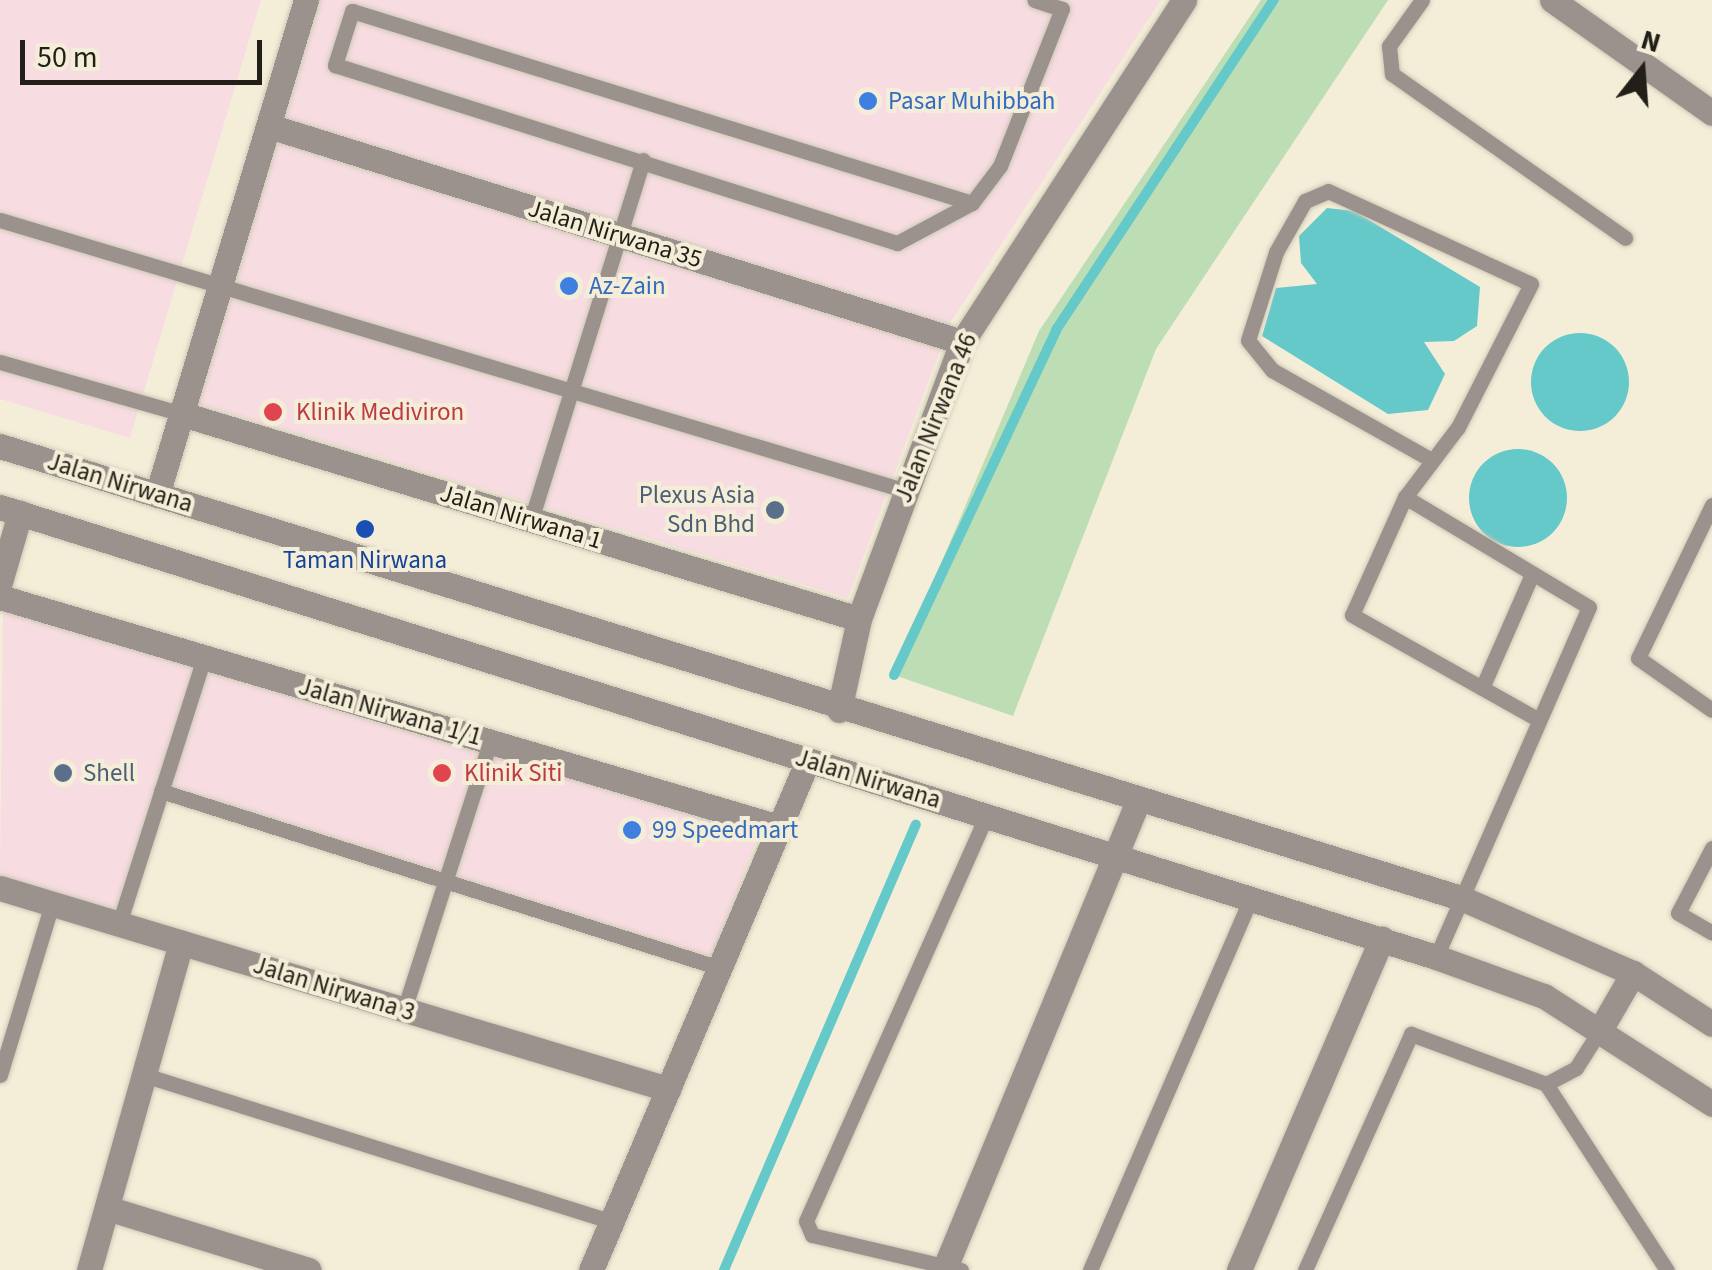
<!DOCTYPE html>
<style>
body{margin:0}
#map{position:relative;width:1712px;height:1270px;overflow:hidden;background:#f4eed9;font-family:"Source Sans 3",sans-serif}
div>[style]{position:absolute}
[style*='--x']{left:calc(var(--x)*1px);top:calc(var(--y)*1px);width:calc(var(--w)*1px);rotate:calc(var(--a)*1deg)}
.commercial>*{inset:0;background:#f7dce1}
.green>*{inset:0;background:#bdddb4}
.water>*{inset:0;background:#65c8c9}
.round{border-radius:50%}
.stream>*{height:10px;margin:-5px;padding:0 5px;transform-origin:5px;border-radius:5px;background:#65c8c9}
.roads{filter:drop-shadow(0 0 2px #cec9b6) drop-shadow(0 0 2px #cec9b6)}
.service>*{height:15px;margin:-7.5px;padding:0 7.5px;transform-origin:7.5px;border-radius:7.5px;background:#9b928d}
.minor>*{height:25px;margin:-12.5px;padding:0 12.5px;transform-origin:12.5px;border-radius:12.5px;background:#9b928d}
.tertiary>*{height:25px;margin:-12.5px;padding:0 12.5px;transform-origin:12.5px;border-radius:12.5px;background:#9b928d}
.dots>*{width:28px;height:28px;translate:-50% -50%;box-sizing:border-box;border:5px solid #f4eed9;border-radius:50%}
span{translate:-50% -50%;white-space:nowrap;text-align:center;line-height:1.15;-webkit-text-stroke:8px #f4eed9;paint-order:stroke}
.shop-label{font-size:25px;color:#366cbe}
.left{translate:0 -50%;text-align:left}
.street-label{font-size:25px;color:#211f17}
.health-label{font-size:25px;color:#be3a42}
.service-label{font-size:25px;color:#4e5e75}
.right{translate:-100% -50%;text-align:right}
.transit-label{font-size:25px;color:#164399}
.north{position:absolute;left:1592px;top:20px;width:100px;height:100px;-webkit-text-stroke:8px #f4eed9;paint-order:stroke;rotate:17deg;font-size:28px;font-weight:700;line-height:40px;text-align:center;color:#211f17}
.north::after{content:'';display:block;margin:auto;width:35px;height:45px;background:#211f17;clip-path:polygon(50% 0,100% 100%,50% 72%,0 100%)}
.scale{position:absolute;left:20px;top:40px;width:242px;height:45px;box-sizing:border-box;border:5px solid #211f17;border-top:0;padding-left:12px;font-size:30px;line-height:35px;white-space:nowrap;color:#211f17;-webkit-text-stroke:8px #f4eed9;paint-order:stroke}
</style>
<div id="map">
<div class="commercial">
<i style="clip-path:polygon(0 0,261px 0,130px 438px,0 399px)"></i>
<i style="clip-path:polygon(321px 0,1161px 0,950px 323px,848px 598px,199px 404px)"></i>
<i style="clip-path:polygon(3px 610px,759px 834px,712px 957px,158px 782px,116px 910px,0 876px)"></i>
</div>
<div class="green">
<i style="clip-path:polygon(1261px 0,1388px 0,1156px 349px,1013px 716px,894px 675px,1039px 331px)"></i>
</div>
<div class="water">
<i style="clip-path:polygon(1327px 208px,1354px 211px,1480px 287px,1477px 326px,1454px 341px,1424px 342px,1445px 374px,1428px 410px,1388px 414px,1262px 336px,1276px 288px,1317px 284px,1301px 263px,1299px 236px)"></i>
<i class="round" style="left:1531px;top:333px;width:98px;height:98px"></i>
<i class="round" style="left:1469px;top:449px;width:98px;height:98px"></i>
</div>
<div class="stream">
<i style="--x:894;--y:675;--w:381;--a:-64.8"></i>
<i style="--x:1056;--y:330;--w:396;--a:-56.6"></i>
<i style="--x:724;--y:1270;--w:485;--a:-66.7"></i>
</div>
<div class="roads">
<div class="service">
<i style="--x:1422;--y:0;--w:57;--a:125.7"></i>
<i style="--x:1389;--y:46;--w:28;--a:84"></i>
<i style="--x:1392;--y:74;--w:285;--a:35.1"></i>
<i style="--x:972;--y:203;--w:649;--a:-162.79"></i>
<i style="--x:352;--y:11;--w:57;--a:107.5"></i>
<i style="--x:335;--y:65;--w:590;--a:17.57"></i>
<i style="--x:897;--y:243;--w:85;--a:-28.1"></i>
<i style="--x:972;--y:203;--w:46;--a:-52.9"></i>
<i style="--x:1000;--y:166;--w:169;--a:-68.5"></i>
<i style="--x:1062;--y:9;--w:29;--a:-162"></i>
<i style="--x:0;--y:220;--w:947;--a:16.64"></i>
<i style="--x:0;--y:362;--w:189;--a:15.9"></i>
<i style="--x:1428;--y:458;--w:179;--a:-150.6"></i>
<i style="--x:1272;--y:370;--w:38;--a:-129"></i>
<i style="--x:1248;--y:340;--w:92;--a:-72.3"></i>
<i style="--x:1276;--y:252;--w:59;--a:-60.4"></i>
<i style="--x:1305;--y:201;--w:25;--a:-23"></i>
<i style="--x:1328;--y:191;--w:223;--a:24.6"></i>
<i style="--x:1531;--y:284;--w:161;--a:117"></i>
<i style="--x:1458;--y:427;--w:88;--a:127.1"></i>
<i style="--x:1405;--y:497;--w:214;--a:30.9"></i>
<i style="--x:1589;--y:607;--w:382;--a:113.6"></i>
<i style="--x:1405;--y:497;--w:129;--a:114.2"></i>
<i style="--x:1352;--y:615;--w:214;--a:29.3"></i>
<i style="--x:1712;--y:505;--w:170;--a:115.8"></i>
<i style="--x:1638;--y:658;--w:90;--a:35.1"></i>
<i style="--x:531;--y:520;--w:377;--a:-72.7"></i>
<i style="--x:1482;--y:688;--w:124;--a:-66.3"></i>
<i style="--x:161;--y:791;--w:586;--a:17.57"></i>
<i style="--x:1712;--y:848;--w:73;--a:117.6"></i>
<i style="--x:1678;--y:913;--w:39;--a:30"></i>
<i style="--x:119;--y:924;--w:279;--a:-72.3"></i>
<i style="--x:404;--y:1010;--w:281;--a:-72.2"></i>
<i style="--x:0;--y:1075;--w:179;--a:-73.1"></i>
<i style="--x:144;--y:1075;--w:491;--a:17.4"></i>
<i style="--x:1546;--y:1084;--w:34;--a:-28"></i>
<i style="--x:1576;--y:1068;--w:45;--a:-57.7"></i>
<i style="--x:961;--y:1270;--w:153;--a:-166.8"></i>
<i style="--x:812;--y:1235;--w:15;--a:-113"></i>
<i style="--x:806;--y:1221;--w:443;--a:-66"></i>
<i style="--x:1090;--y:1270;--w:405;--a:-66.6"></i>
<i style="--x:1305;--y:1270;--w:259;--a:-65.8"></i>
<i style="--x:1411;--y:1034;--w:144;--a:20.3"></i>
<i style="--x:1546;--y:1084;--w:222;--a:57"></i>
</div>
<div class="minor">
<i style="--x:1552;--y:0;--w:196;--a:35.2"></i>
<i style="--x:269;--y:126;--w:726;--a:17.31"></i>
<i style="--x:182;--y:414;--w:707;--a:16.85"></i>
<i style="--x:157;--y:495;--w:517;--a:-73.25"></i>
<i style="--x:0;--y:582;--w:72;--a:-73.8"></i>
<i style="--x:0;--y:597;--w:812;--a:16.45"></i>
<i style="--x:839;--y:710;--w:93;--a:-77.6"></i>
<i style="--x:859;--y:619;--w:296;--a:-69.6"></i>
<i style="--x:962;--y:342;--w:408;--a:-57"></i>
<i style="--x:0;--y:888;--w:698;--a:16.75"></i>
<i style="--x:107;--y:1208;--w:211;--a:17.1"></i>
<i style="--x:89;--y:1270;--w:340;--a:-74.3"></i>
<i style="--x:591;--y:1270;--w:554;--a:-66.95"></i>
<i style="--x:944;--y:1270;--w:508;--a:-67.53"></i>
<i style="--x:1239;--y:1270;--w:361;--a:-66.7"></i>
</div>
<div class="tertiary">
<i style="--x:0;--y:446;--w:1529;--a:17.19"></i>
<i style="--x:1461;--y:898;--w:188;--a:23.6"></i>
<i style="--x:1633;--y:973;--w:94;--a:32.8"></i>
<i style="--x:0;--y:507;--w:1505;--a:17.4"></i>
<i style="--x:1436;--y:957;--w:115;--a:19.9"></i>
<i style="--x:1544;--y:996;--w:200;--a:32.7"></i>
<i style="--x:1600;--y:1030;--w:66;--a:-59.9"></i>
</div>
</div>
<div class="dots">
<i style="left:868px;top:101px;background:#3f7fe0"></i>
<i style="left:569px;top:286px;background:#3f7fe0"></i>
<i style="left:273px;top:412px;background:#e0444e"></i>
<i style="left:775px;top:510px;background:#5c6f8a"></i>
<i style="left:365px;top:529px;background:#1a4fb4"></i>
<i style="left:63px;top:773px;background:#5c6f8a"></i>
<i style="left:442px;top:773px;background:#e0444e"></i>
<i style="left:632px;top:830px;background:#3f7fe0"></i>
</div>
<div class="shop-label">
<span class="left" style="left:888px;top:101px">Pasar Muhibbah</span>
<span class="left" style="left:589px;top:286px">Az-Zain</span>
<span class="left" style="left:652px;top:830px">99 Speedmart</span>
</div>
<div class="street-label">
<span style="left:615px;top:234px;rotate:17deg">Jalan Nirwana 35</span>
<span style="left:936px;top:418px;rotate:-68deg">Jalan Nirwana 46</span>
<span style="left:120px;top:483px;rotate:17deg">Jalan Nirwana</span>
<span style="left:521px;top:517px;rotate:17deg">Jalan Nirwana 1</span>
<span style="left:390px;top:712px;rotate:16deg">Jalan Nirwana 1/1</span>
<span style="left:868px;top:779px;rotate:17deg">Jalan Nirwana</span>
<span style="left:334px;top:989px;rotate:17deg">Jalan Nirwana 3</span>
</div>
<div class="health-label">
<span class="left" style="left:296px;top:412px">Klinik Mediviron</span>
<span class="left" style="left:464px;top:773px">Klinik Siti</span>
</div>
<div class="service-label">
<span class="right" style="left:755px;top:510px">Plexus Asia<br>Sdn Bhd</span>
<span class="left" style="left:83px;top:773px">Shell</span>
</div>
<div class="transit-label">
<span style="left:365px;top:560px">Taman Nirwana</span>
</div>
<div class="north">N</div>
<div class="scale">50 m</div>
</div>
